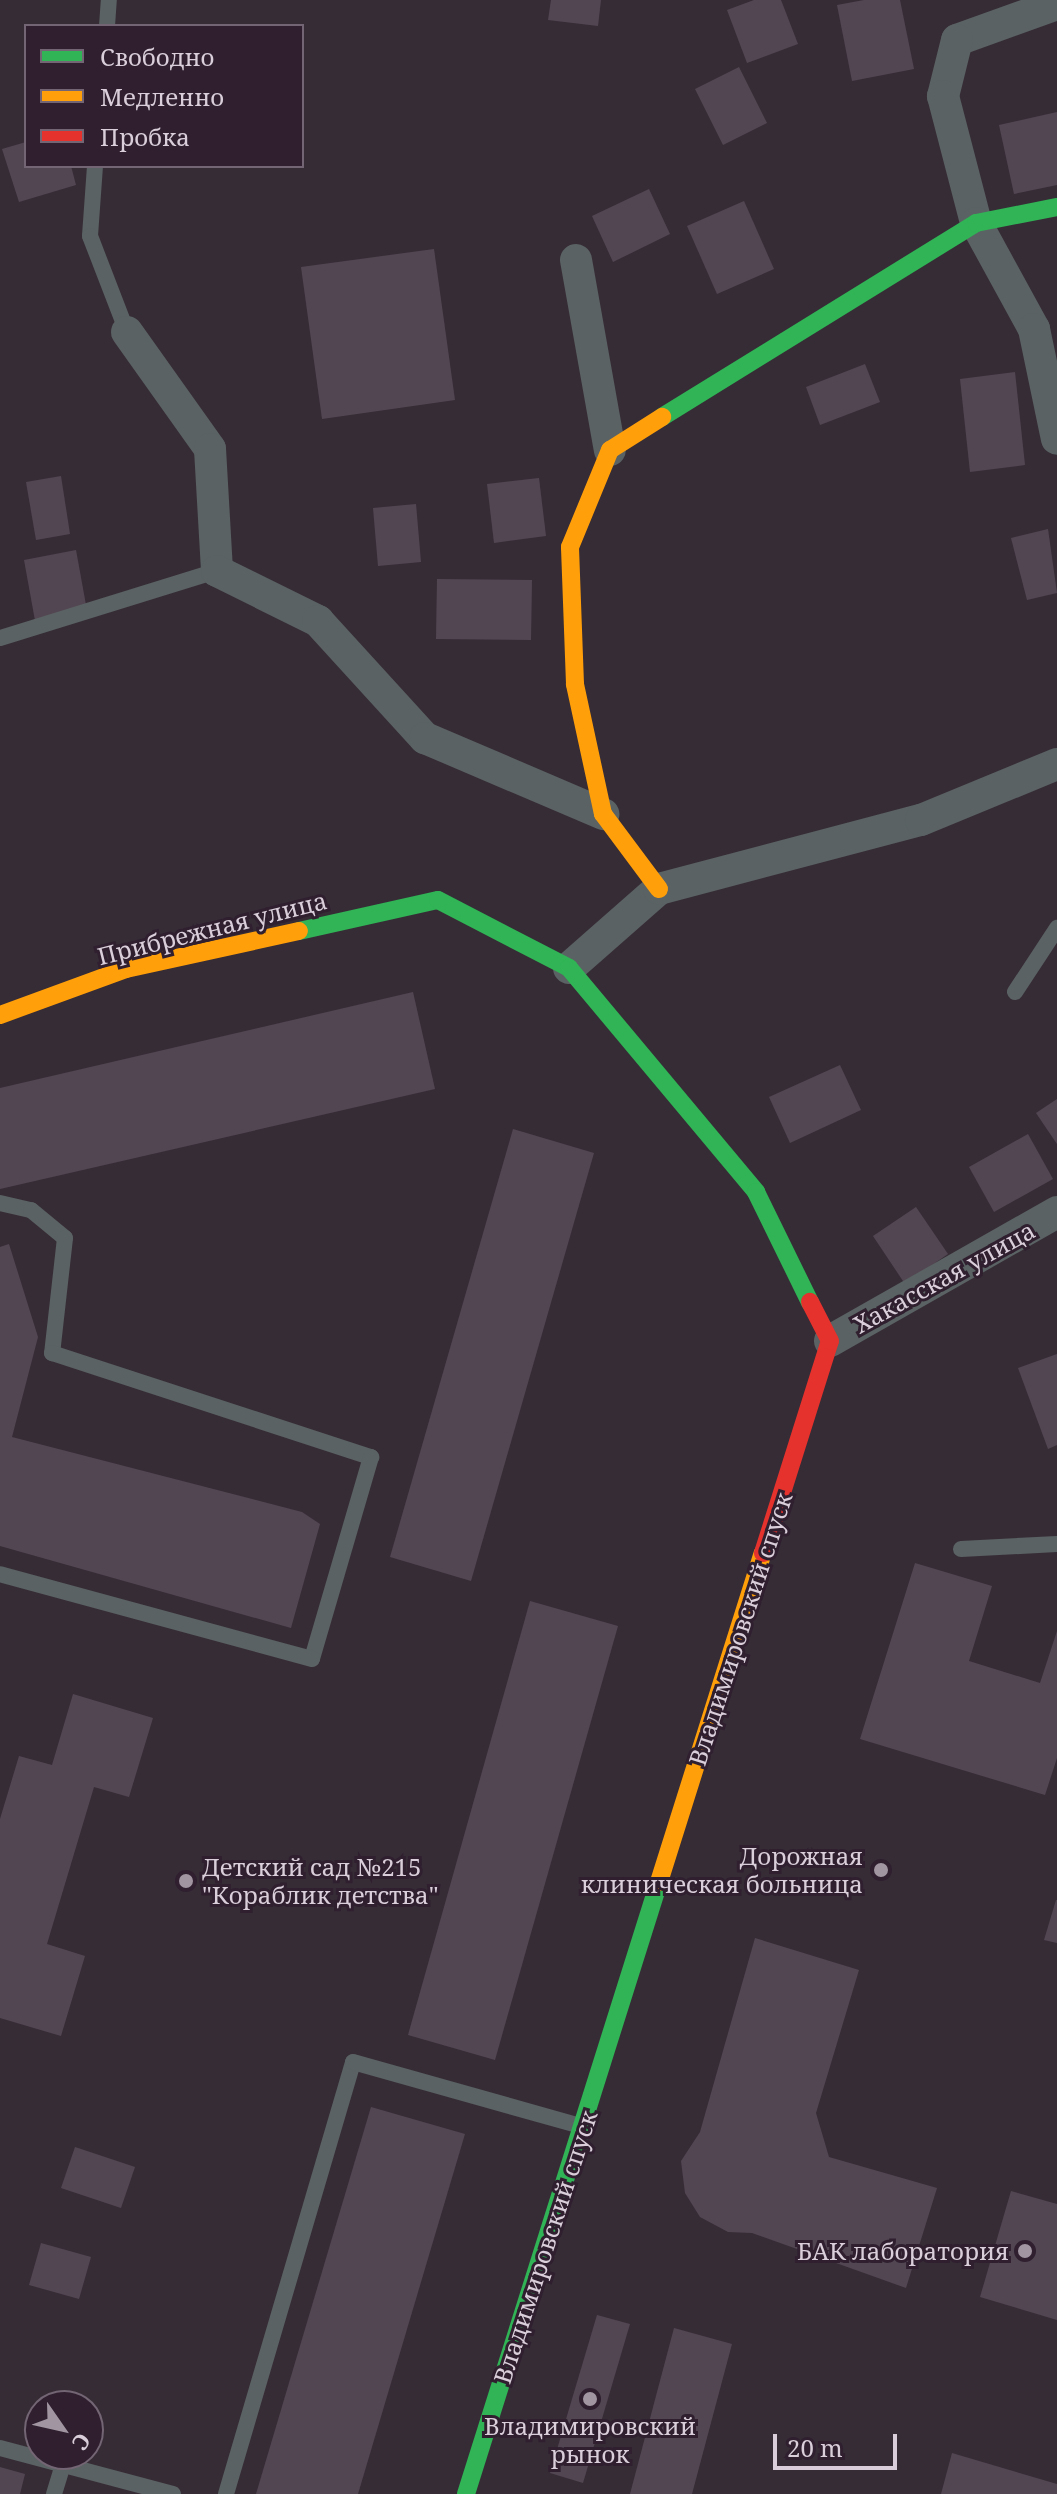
<!DOCTYPE html>
<meta charset="utf-8">
<style>
body{margin:0}
#map{position:relative;width:1057px;height:2494px;overflow:hidden;background:#362c36;font-family:"Noto Serif",serif}
div>[style]{position:absolute}
[style*='--x']{left:calc(var(--x)*1px);top:calc(var(--y)*1px);width:calc(var(--w)*1px);rotate:calc(var(--a)*1deg)}
.building>*{inset:0;background:#524652}
.lane>*{height:16px;margin:-8px;padding:0 8px;transform-origin:8px;border-radius:8px;background:#5a6263}
.street>*{height:32px;margin:-16px;padding:0 16px;transform-origin:16px;border-radius:16px;background:#5a6263}
.fast>*{height:18px;margin:-9px;padding:0 9px;transform-origin:9px;border-radius:9px;background:#30b455}
.slow>*{height:18px;margin:-9px;padding:0 9px;transform-origin:9px;border-radius:9px;background:#ff9f0a}
.jam>*{height:18px;margin:-9px;padding:0 9px;transform-origin:9px;border-radius:9px;background:#e5322d}
.dots>*{width:22px;height:22px;translate:-50% -50%;box-sizing:border-box;border:4px solid #2f1f2f;border-radius:50%}
span{translate:-50% -50%;white-space:nowrap;text-align:center;line-height:1.15;-webkit-text-stroke:6px #2f1f2f;paint-order:stroke}
.street-label{font-size:24px;color:#d9ced9}
.poi-label{font-size:24px;color:#d9ced9}
.right{translate:-100% -50%;text-align:right}
.left{translate:0 -50%;text-align:left}
.legend{position:absolute;left:24px;top:24px;width:280px;height:144px;box-sizing:border-box;background:#2f1f2f;border:2px solid #736573;margin:0;padding:10px 14px;list-style:none;font-size:24px;color:#d9ced9}
.legend li{display:flex;align-items:center;gap:16px;height:40px}
.legend b{width:40px;border:2px solid #736573}
.north{position:absolute;left:24px;top:2390px;width:80px;height:80px;box-sizing:border-box;background:#2f1f2f;border:2px solid #736573;border-radius:50%;rotate:124deg;font-size:22px;font-weight:700;line-height:32px;text-align:center;color:#d9ced9}
.north::after{content:'';display:block;margin:auto;width:28px;height:36px;background:#a095a0;clip-path:polygon(50% 0,100% 100%,50% 72%,0 100%)}
.scale{position:absolute;left:773px;top:2434px;width:124px;height:36px;box-sizing:border-box;border:4px solid #d9ced9;border-top:0;padding-left:10px;font-size:24px;line-height:28px;white-space:nowrap;color:#d9ced9;-webkit-text-stroke:6px #2f1f2f;paint-order:stroke}
</style>
<div id="map">
<div class="building">
<i style="clip-path:polygon(551px 0,601px 0,598px 26px,548px 20px)"></i>
<i style="clip-path:polygon(754px 0,781px 0,798px 44px,747px 63px,727px 10px)"></i>
<i style="clip-path:polygon(864px 0,900px 0,914px 69px,852px 81px,837px 5px)"></i>
<i style="clip-path:polygon(739px 67px,767px 123px,723px 145px,695px 89px)"></i>
<i style="clip-path:polygon(1057px 112px,1057px 185px,1014px 194px,999px 125px)"></i>
<i style="clip-path:polygon(26px 142px,26px 166px,71px 166px,76px 185px,19px 202px,2px 149px)"></i>
<i style="clip-path:polygon(649px 189px,670px 234px,613px 262px,592px 216px)"></i>
<i style="clip-path:polygon(744px 201px,774px 269px,717px 294px,687px 226px)"></i>
<i style="clip-path:polygon(434px 249px,455px 400px,322px 419px,301px 267px)"></i>
<i style="clip-path:polygon(865px 364px,880px 402px,820px 425px,806px 387px)"></i>
<i style="clip-path:polygon(1015px 372px,1025px 465px,970px 472px,960px 379px)"></i>
<i style="clip-path:polygon(61px 476px,70px 534px,36px 540px,26px 482px)"></i>
<i style="clip-path:polygon(539px 478px,546px 536px,494px 543px,487px 484px)"></i>
<i style="clip-path:polygon(416px 504px,421px 562px,378px 566px,373px 508px)"></i>
<i style="clip-path:polygon(1048px 529px,1057px 593px,1027px 600px,1011px 538px)"></i>
<i style="clip-path:polygon(76px 550px,88px 616px,36px 626px,24px 560px)"></i>
<i style="clip-path:polygon(437px 579px,532px 580px,531px 640px,436px 639px)"></i>
<i style="clip-path:polygon(413px 992px,435px 1089px,0 1189px,0 1088px)"></i>
<i style="clip-path:polygon(840px 1065px,861px 1110px,790px 1143px,769px 1097px)"></i>
<i style="clip-path:polygon(1057px 1099px,1057px 1144px,1036px 1113px)"></i>
<i style="clip-path:polygon(513px 1129px,594px 1153px,471px 1581px,390px 1557px)"></i>
<i style="clip-path:polygon(1028px 1134px,1053px 1179px,994px 1212px,969px 1167px)"></i>
<i style="clip-path:polygon(916px 1207px,948px 1254px,905px 1284px,873px 1236px)"></i>
<i style="clip-path:polygon(9px 1244px,38px 1337px,12px 1437px,302px 1512px,320px 1524px,291px 1628px,0 1546px,0 1247px)"></i>
<i style="clip-path:polygon(1057px 1354px,1057px 1445px,1048px 1449px,1018px 1368px)"></i>
<i style="clip-path:polygon(915px 1563px,992px 1586px,969px 1661px,1040px 1683px,1057px 1631px,1057px 1758px,1045px 1795px,860px 1739px)"></i>
<i style="clip-path:polygon(530px 1601px,618px 1626px,495px 2060px,408px 2035px)"></i>
<i style="clip-path:polygon(73px 1694px,153px 1718px,129px 1797px,94px 1787px,47px 1944px,85px 1956px,61px 2036px,0 2018px,0 1819px,19px 1756px,52px 1765px)"></i>
<i style="clip-path:polygon(1056px 1900px,1057px 1900px,1057px 1943px,1044px 1940px)"></i>
<i style="clip-path:polygon(755px 1938px,859px 1970px,816px 2113px,829px 2157px,937px 2188px,906px 2288px,752px 2233px,728px 2232px,700px 2217px,685px 2193px,681px 2161px,700px 2132px)"></i>
<i style="clip-path:polygon(371px 2107px,465px 2134px,358px 2494px,256px 2494px)"></i>
<i style="clip-path:polygon(75px 2147px,135px 2167px,121px 2208px,61px 2188px)"></i>
<i style="clip-path:polygon(1011px 2191px,1057px 2204px,1057px 2320px,980px 2297px)"></i>
<i style="clip-path:polygon(41px 2243px,91px 2257px,79px 2299px,29px 2285px)"></i>
<i style="clip-path:polygon(597px 2315px,630px 2324px,583px 2483px,550px 2473px)"></i>
<i style="clip-path:polygon(674px 2328px,732px 2344px,692px 2494px,630px 2494px)"></i>
<i style="clip-path:polygon(952px 2453px,1057px 2484px,1057px 2494px,941px 2494px)"></i>
<i style="clip-path:polygon(0 2467px,25px 2474px,20px 2494px,0 2494px)"></i>
</div>
<div class="lane">
<i style="--x:107;--y:26;--w:26;--a:-86"></i>
<i style="--x:95;--y:166;--w:70;--a:94.1"></i>
<i style="--x:90;--y:236;--w:103;--a:68.9"></i>
<i style="--x:0;--y:638;--w:227;--a:-17.2"></i>
<i style="--x:1015;--y:992;--w:77;--a:-56.7"></i>
<i style="--x:0;--y:1203;--w:32;--a:13"></i>
<i style="--x:31;--y:1210;--w:44;--a:39.5"></i>
<i style="--x:65;--y:1238;--w:116;--a:96.4"></i>
<i style="--x:52;--y:1353;--w:336;--a:18.1"></i>
<i style="--x:371;--y:1457;--w:210;--a:106.3"></i>
<i style="--x:312;--y:1659;--w:323;--a:-164.8"></i>
<i style="--x:961;--y:1549;--w:96;--a:-3"></i>
<i style="--x:0;--y:2448;--w:179;--a:14.9"></i>
<i style="--x:54;--y:2494;--w:30;--a:-73"></i>
<i style="--x:226;--y:2494;--w:450;--a:-73.6"></i>
<i style="--x:353;--y:2062;--w:236;--a:15.7"></i>
</div>
<div class="street">
<i style="--x:1057;--y:4;--w:106;--a:160.2"></i>
<i style="--x:957;--y:40;--w:58;--a:104"></i>
<i style="--x:943;--y:96;--w:131;--a:75.4"></i>
<i style="--x:976;--y:223;--w:121;--a:61.3"></i>
<i style="--x:1034;--y:329;--w:112;--a:78.2"></i>
<i style="--x:576;--y:260;--w:193;--a:79.9"></i>
<i style="--x:127;--y:332;--w:143;--a:54.6"></i>
<i style="--x:210;--y:449;--w:122;--a:86.7"></i>
<i style="--x:217;--y:571;--w:113;--a:26.3"></i>
<i style="--x:318;--y:621;--w:159;--a:47.6"></i>
<i style="--x:425;--y:738;--w:194;--a:23.1"></i>
<i style="--x:569;--y:968;--w:120;--a:-41.3"></i>
<i style="--x:659;--y:889;--w:271;--a:-14.8"></i>
<i style="--x:921;--y:820;--w:147;--a:-22.4"></i>
<i style="--x:830;--y:1341;--w:261;--a:-29.6"></i>
</div>
<div class="fast">
<i style="--x:662;--y:417;--w:369;--a:-31.7"></i>
<i style="--x:976;--y:223;--w:83;--a:-11.2"></i>
<i style="--x:299;--y:931;--w:142;--a:-12.6"></i>
<i style="--x:438;--y:900;--w:148;--a:27.4"></i>
<i style="--x:569;--y:968;--w:292;--a:50.1"></i>
<i style="--x:756;--y:1192;--w:123;--a:63.9"></i>
<i style="--x:466;--y:2494;--w:642;--a:-72.5"></i>
</div>
<div class="slow">
<i style="--x:659;--y:889;--w:94;--a:-126.7"></i>
<i style="--x:603;--y:814;--w:133;--a:-102.2"></i>
<i style="--x:575;--y:684;--w:137;--a:-92.1"></i>
<i style="--x:570;--y:547;--w:105;--a:-67.6"></i>
<i style="--x:610;--y:450;--w:62;--a:-32.4"></i>
<i style="--x:0;--y:1015;--w:134;--a:-20.1"></i>
<i style="--x:126;--y:969;--w:177;--a:-12.4"></i>
<i style="--x:659;--y:1882;--w:345;--a:-72.5"></i>
</div>
<div class="jam">
<i style="--x:763;--y:1553;--w:222;--a:-72.5"></i>
<i style="--x:830;--y:1341;--w:44;--a:-117.1"></i>
</div>
<div class="dots">
<i style="left:881px;top:1870px;background:#a095a0"></i>
<i style="left:186px;top:1881px;background:#a095a0"></i>
<i style="left:1025px;top:2251px;background:#a095a0"></i>
<i style="left:590px;top:2399px;background:#a095a0"></i>
</div>
<div class="street-label">
<span style="left:212px;top:928px;rotate:-14deg">Прибрежная улица</span>
<span style="left:944px;top:1277px;rotate:-29deg">Хакасская улица</span>
<span style="left:740px;top:1629px;rotate:-72deg">Владимировский спуск</span>
<span style="left:545px;top:2247px;rotate:-72deg">Владимировский спуск</span>
</div>
<div class="poi-label">
<span class="right" style="left:863px;top:1870px">Дорожная<br>клиническая больница</span>
<span class="left" style="left:202px;top:1881px">Детский сад №215<br>"Кораблик детства"</span>
<span class="right" style="left:1009px;top:2251px">БАК лаборатория</span>
<span style="left:590px;top:2440px">Владимировский<br>рынок</span>
</div>
<ul class="legend">
<li><b style="height:10px;background:#30b455"></b>Свободно</li>
<li><b style="height:10px;background:#ff9f0a"></b>Медленно</li>
<li><b style="height:10px;background:#e5322d"></b>Пробка</li>
</ul>
<div class="north">С</div>
<div class="scale">20 m</div>
</div>
